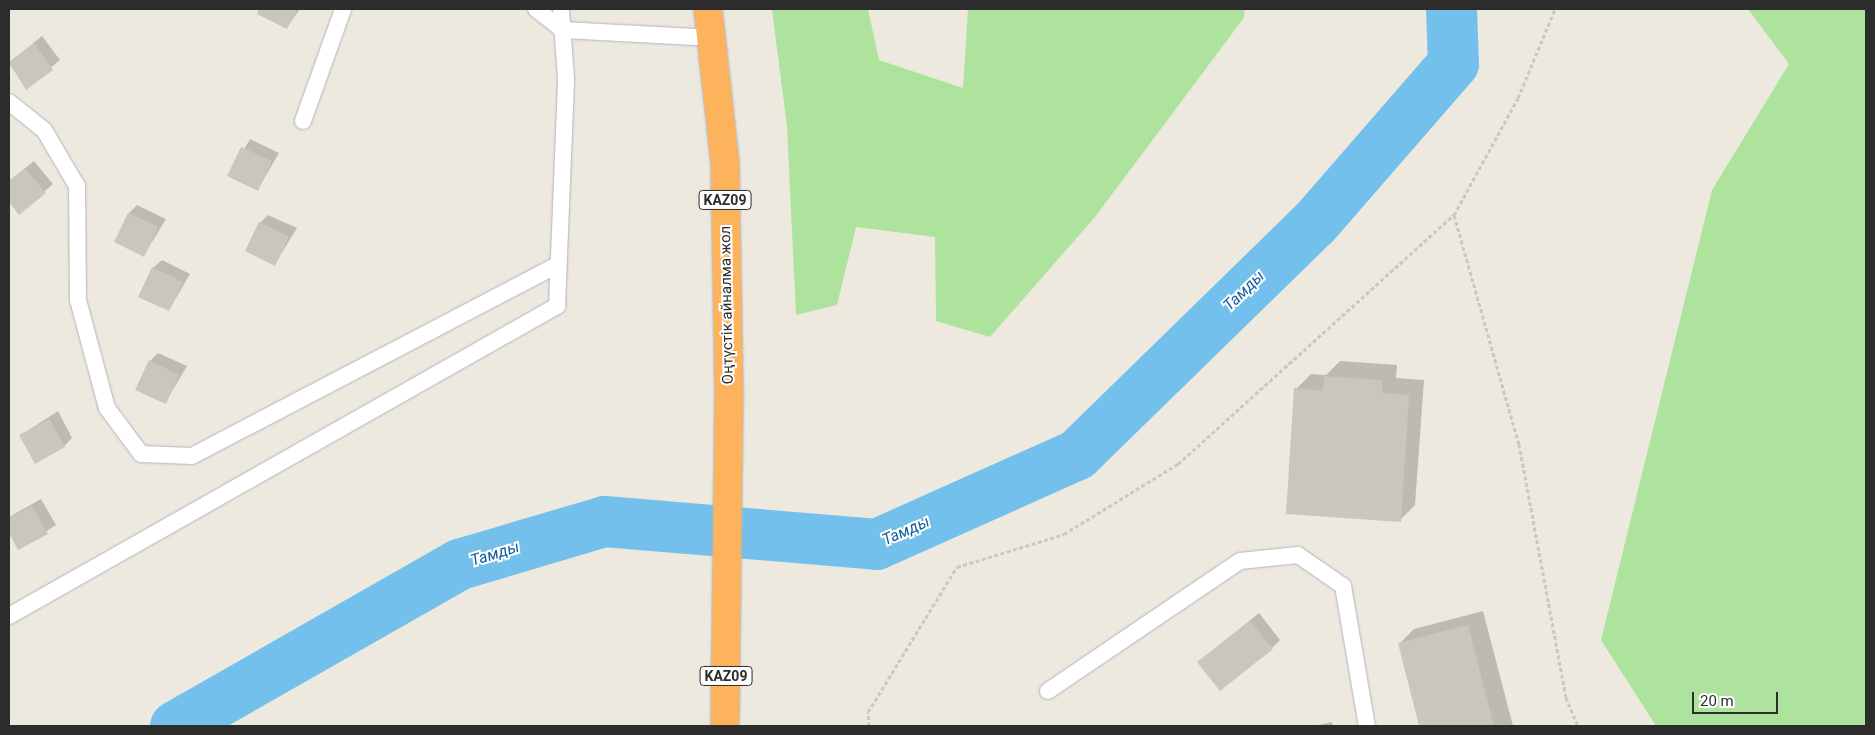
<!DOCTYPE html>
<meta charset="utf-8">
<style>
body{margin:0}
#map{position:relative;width:1875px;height:735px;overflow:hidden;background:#eee9df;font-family:Roboto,sans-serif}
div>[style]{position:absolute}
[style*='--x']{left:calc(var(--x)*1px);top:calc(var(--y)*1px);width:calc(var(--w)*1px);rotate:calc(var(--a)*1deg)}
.green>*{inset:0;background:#ade39d}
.shadow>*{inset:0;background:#0003}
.river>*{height:51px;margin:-25.5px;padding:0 25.5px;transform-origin:25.5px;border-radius:25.5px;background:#74c0ed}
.building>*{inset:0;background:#c9c6be}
.path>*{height:3px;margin-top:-1.5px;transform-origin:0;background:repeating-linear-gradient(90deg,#c8c8c8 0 4px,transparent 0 6.5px)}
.roads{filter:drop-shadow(0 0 1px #b2b4bf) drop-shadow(0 0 1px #b2b4bf)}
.lane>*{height:16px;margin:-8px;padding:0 8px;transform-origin:8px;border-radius:8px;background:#fff}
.highway>*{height:28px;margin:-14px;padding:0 14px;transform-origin:14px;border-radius:14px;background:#fcb35c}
span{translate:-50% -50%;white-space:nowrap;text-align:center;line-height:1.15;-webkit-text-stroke:4px #fff;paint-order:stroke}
.shield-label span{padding:1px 4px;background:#fff;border:1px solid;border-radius:4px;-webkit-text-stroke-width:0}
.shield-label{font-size:14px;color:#2c2c2c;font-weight:700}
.street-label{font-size:15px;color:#2c2c2c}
.water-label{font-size:16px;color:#105d9d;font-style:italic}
.frame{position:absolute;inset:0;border:10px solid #2c2c2c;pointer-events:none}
.scale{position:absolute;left:1692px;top:692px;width:86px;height:22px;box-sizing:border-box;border:2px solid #2c2c2c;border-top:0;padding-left:6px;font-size:15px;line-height:18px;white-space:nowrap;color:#2c2c2c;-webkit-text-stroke:4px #fff;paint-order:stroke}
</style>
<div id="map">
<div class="green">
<i style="clip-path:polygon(772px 9px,868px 9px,879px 60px,963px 88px,968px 9px,1245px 9px,1243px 19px,1095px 217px,990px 337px,936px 321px,935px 237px,856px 227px,837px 305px,796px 315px,787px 127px)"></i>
<i style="clip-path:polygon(1748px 9px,1866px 9px,1866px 726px,1656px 726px,1601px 640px,1712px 190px,1789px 64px)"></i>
</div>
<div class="shadow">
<i style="clip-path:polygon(261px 9px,300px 9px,287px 27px,258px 14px)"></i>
<i style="clip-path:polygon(42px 36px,60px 60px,26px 88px,9px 63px)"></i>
<i style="clip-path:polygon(250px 139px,279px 153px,258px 189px,229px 175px)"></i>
<i style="clip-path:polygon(34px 161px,53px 184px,19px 213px,9px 200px,9px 181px)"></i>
<i style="clip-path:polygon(137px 205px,166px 219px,144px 255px,129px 213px)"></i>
<i style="clip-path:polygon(268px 215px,297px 228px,275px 264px,260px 223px)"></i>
<i style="clip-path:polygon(162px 260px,190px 274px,169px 310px,153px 268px)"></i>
<i style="clip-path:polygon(158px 353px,187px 366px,165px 403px,150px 361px)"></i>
<i style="clip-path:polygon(1340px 361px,1397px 365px,1396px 378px,1424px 380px,1415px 505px,1400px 520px,1296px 389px,1311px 374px,1326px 375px)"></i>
<i style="clip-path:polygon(58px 411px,72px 438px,64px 446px,21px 435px)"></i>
<i style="clip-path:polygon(41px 499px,56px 525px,19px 549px,9px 530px,9px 517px)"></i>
<i style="clip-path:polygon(1483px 611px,1513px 726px,1420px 726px,1399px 644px,1414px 629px)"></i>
<i style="clip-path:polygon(1259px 613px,1280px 640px,1272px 648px,1198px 662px)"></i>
<i style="clip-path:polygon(1332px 722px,1333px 726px,1314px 726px)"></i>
</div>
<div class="river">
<i style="--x:175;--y:726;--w:327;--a:-29.7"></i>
<i style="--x:459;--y:564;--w:151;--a:-16.5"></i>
<i style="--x:604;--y:521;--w:273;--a:4.8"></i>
<i style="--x:876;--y:544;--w:220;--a:-24.1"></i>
<i style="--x:1077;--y:454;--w:331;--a:-44.3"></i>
<i style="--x:1314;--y:223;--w:212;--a:-49"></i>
<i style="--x:1453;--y:63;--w:54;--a:-92.1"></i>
</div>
<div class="building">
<i style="clip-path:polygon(259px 9px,297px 9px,287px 29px,257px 14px)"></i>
<i style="clip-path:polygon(34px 43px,53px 70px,26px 90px,9px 62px)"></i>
<i style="clip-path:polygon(241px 147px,272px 161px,258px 191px,227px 176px)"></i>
<i style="clip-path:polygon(25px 168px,46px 193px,19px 215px,9px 202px,9px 181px)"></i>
<i style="clip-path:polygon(128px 213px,158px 227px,144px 257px,114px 242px)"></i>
<i style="clip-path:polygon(259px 222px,289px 237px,275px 266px,245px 251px)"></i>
<i style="clip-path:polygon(152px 267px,183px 282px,169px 311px,138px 297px)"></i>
<i style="clip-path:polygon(149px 360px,179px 375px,166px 404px,135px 390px)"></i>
<i style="clip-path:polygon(1324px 376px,1382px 380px,1382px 393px,1409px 395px,1401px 522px,1286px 514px,1294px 388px,1323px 391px)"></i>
<i style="clip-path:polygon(49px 419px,65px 447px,35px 464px,19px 435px)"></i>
<i style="clip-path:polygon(32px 506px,48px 534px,18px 550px,9px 533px,9px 518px)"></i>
<i style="clip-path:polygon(1250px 621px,1273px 649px,1220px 691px,1197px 662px)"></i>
<i style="clip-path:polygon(1468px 625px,1494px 726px,1419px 726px,1398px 643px)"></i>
</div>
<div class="path">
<i style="--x:1454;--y:215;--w:238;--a:74.2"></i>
<i style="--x:1519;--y:444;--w:257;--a:79.5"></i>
<i style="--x:1566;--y:697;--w:31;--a:68"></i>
<i style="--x:869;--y:726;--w:14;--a:-94"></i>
<i style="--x:868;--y:712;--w:170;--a:-58.5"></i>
<i style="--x:957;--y:567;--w:112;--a:-17.1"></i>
<i style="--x:1064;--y:534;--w:134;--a:-31.6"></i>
<i style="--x:1178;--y:464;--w:372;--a:-42.1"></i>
<i style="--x:1454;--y:215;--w:133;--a:-61.3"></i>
<i style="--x:1518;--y:98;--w:96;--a:-67.4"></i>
</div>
<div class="roads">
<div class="lane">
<i style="--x:536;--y:9;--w:34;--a:38"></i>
<i style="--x:563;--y:30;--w:151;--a:3"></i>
<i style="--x:9;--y:102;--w:45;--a:38.7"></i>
<i style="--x:44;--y:130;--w:65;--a:59.5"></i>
<i style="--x:77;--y:186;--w:114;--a:89.5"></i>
<i style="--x:78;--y:300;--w:112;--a:75"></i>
<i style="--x:107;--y:408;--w:57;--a:53.5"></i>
<i style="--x:141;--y:454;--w:51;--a:2.2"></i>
<i style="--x:192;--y:456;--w:413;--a:-27.6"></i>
<i style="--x:303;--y:121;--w:119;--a:-70.3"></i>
<i style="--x:9;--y:616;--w:630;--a:-29.5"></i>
<i style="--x:557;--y:306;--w:227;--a:-87.7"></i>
<i style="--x:566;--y:79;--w:70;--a:-94.1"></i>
<i style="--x:1048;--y:691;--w:232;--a:-34.1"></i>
<i style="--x:1240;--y:561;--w:58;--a:-5.9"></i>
<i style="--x:1298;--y:555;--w:55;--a:34.6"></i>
<i style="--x:1343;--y:586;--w:142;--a:80.3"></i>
</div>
<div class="highway">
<i style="--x:708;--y:9;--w:156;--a:83.7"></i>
<i style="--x:725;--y:164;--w:228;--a:89"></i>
<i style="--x:729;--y:392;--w:334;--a:90.7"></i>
</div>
</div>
<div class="shield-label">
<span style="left:725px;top:200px">KAZ09</span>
<span style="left:726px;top:676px">KAZ09</span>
</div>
<div class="street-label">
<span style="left:727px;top:305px;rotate:-91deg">Оңтүстік айналма жол</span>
</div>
<div class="water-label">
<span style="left:1244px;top:291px;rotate:-44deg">Тамды</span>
<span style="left:906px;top:531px;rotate:-24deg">Тамды</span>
<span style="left:495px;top:554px;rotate:-17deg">Тамды</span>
</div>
<div class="frame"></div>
<div class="scale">20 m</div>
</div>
